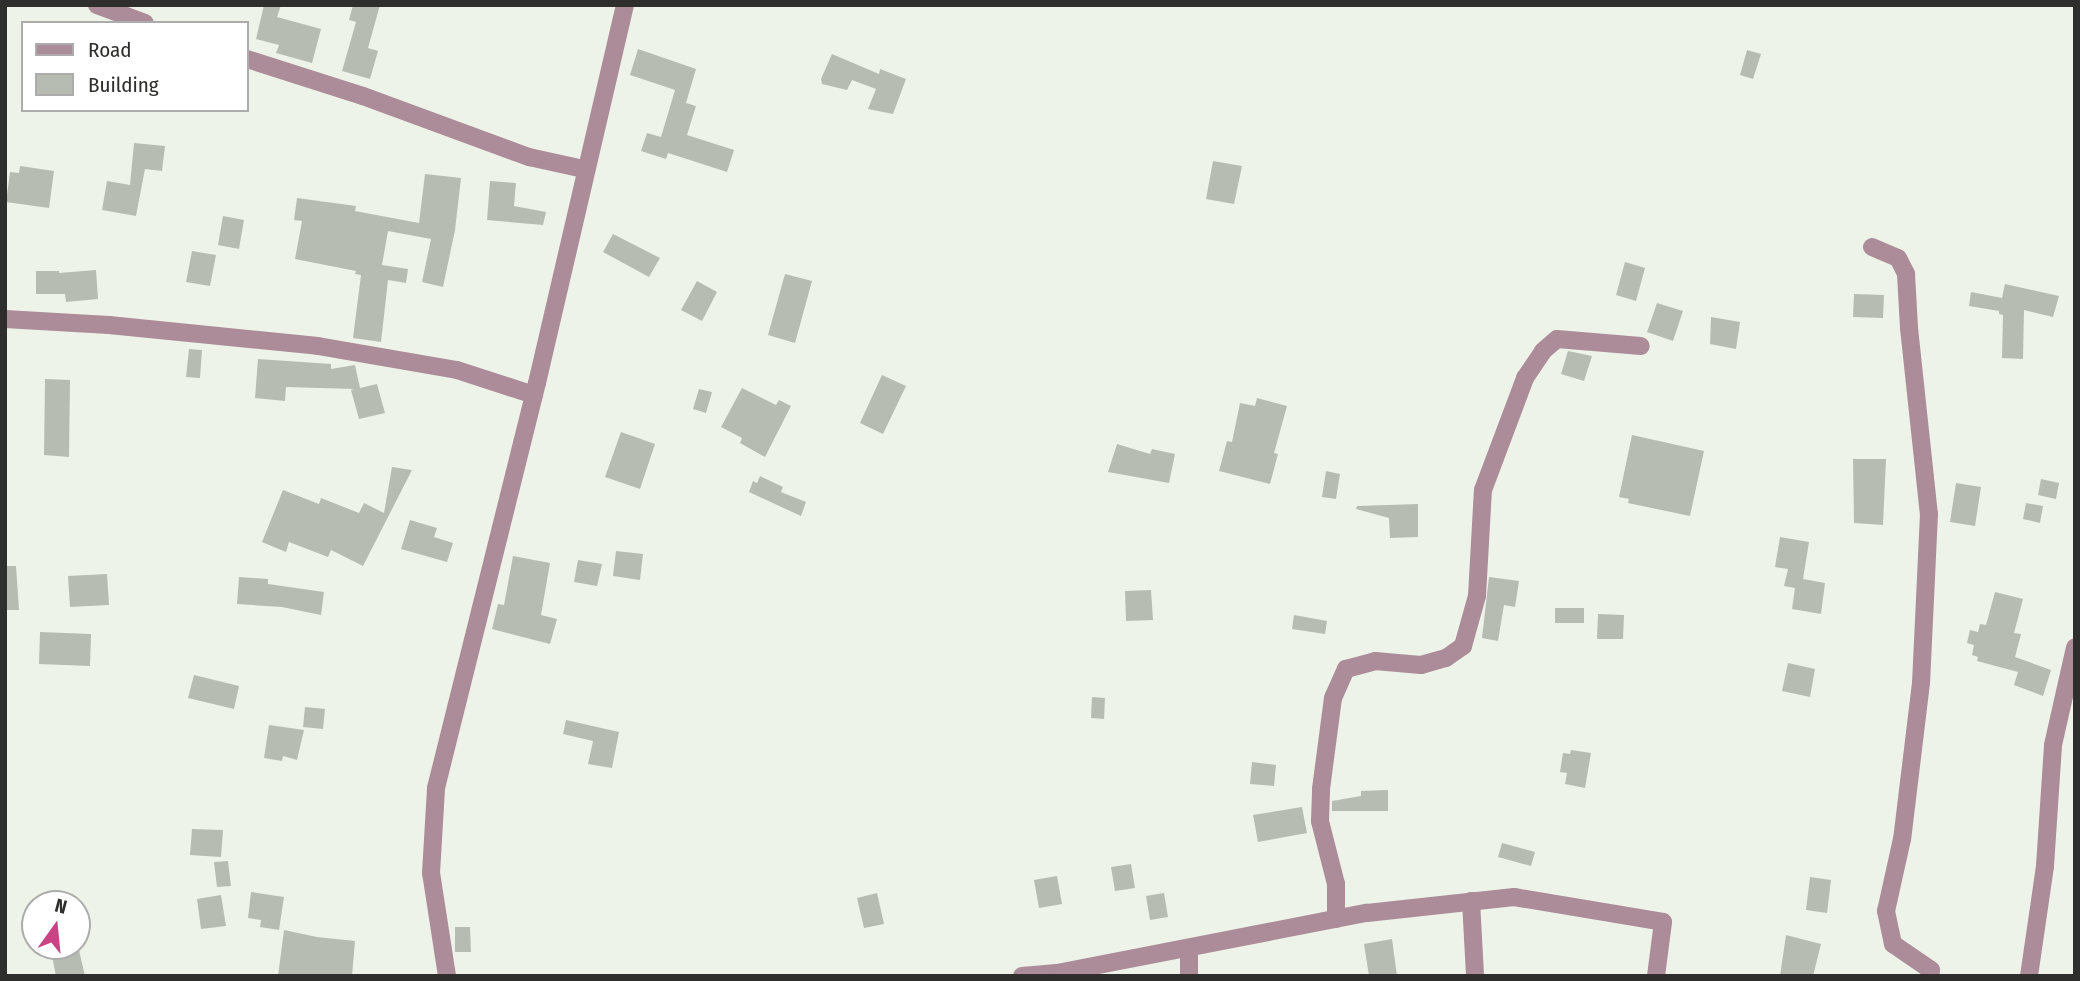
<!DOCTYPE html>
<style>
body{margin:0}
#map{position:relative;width:2080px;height:981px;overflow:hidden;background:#eef3e9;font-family:"Fira Sans Condensed",sans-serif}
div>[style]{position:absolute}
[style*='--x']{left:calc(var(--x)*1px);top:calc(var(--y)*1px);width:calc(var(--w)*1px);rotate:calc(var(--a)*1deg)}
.building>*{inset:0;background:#b7bcb3}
.minor>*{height:18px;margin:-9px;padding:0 9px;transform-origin:9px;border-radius:9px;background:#ab8c98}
span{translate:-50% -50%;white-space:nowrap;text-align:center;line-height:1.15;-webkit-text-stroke:5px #fff;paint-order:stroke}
.frame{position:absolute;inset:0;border:7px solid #2e2f2c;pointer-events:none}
.legend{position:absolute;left:21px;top:21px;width:228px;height:91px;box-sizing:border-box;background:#fff;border:2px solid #abacab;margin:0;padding:9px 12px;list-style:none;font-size:21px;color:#2e2f2c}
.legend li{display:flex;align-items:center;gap:14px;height:35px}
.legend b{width:35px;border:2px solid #abacab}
.north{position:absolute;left:21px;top:890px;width:70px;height:70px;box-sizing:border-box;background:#fff;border:2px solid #abacab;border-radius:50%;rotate:15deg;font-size:19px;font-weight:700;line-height:28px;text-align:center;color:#2e2f2c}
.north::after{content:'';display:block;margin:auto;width:24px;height:32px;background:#c94385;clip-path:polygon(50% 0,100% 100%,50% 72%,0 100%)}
</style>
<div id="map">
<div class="building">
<i style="clip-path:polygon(264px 5px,281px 5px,277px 17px,321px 29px,312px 63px,276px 53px,279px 45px,256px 39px)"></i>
<i style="clip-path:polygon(353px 5px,380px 5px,368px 48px,378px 51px,370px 79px,342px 71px,356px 22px,349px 20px)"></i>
<i style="clip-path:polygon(638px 49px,696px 69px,686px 103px,696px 106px,687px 135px,734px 150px,727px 172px,668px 153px,666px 159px,641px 151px,647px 133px,661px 137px,675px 90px,630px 75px)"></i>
<i style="clip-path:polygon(1747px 50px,1761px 54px,1753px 79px,1740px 75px)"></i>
<i style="clip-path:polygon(832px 54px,879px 74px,880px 69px,906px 79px,893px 114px,868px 109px,876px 89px,852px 80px,847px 90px,822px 84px,821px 79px)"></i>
<i style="clip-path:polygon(134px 143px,165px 146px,162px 171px,145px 169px,136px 216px,102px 210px,107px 181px,130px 185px)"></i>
<i style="clip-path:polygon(1213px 161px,1242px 166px,1234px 204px,1206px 199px)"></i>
<i style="clip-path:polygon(20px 166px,54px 171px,49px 208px,6px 202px,10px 172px,19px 173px)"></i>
<i style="clip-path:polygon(425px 174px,461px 178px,455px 230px,443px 287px,422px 282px,431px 239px,388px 231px,382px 265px,408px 269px,406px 283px,388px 280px,381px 342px,353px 338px,361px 275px,355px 274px,356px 271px,295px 259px,302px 221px,294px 220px,297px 198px,356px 206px,355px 211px,419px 223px)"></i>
<i style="clip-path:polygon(490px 181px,516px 183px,514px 206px,546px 212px,543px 225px,487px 220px)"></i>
<i style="clip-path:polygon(223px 216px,244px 220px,239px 249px,218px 245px)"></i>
<i style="clip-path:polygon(613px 234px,660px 258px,649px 277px,603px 252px)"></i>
<i style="clip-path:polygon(192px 251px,216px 255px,210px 286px,186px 282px)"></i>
<i style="clip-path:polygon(1625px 262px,1645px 268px,1636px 301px,1616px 295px)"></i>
<i style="clip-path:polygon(96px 270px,98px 299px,66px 302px,65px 294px,36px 294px,36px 271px,59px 271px,59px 273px)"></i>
<i style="clip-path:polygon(785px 274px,812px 281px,795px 343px,768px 335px)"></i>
<i style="clip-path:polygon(697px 281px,717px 292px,702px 321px,681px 310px)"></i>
<i style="clip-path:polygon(2005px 284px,2059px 296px,2053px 317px,2024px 310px,2023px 359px,2002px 358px,2003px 315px,1999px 314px,1999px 311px,1969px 306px,1971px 292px,2002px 298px)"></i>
<i style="clip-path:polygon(1854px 294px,1884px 295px,1883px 318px,1853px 317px)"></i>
<i style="clip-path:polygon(1657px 303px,1683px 311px,1673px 341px,1647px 332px)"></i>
<i style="clip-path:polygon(1711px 317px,1740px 322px,1736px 349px,1710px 344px)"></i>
<i style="clip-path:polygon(189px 349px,202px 350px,200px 378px,186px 377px)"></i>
<i style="clip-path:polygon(1568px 351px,1592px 356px,1584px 381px,1561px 374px)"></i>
<i style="clip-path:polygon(258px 359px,331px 364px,331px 369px,355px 365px,360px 388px,377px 384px,385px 413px,359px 419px,351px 390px,354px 389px,286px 387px,285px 401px,255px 398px)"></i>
<i style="clip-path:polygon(882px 375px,906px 386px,883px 434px,860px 423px)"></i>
<i style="clip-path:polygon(45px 379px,70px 380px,69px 457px,44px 455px)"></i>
<i style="clip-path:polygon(742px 388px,776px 405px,779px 400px,791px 406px,765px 457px,740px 443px,742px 438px,721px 427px)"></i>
<i style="clip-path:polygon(699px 389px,712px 392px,706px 413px,693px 409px)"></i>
<i style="clip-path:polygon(1257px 398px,1287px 406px,1274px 453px,1278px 454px,1270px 484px,1219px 471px,1227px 441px,1232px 442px,1240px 403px,1255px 406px)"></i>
<i style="clip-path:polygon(621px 432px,655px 444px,640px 489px,605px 477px)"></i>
<i style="clip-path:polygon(1632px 435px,1704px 451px,1690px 516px,1628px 503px,1629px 499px,1619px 497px)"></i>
<i style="clip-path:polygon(1117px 444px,1150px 454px,1152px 449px,1175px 454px,1169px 483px,1108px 472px)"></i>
<i style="clip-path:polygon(1853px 459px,1886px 459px,1883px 525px,1854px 523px)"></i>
<i style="clip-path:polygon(392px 467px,412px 470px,363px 566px,331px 550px,328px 557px,289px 542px,286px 552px,262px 542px,283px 490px,319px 504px,321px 498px,359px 513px,364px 503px,384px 513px)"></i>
<i style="clip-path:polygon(1326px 471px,1340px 474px,1336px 499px,1322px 497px)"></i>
<i style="clip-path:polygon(760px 476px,783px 487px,781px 492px,806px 502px,801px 516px,749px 492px,753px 481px,757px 483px)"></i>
<i style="clip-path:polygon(2041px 479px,2059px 483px,2056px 499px,2038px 495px)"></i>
<i style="clip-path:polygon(1956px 483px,1981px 487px,1975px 526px,1950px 522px)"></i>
<i style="clip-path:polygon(2026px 503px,2043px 506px,2040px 523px,2023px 519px)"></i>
<i style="clip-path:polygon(1418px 504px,1418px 537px,1390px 538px,1389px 518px,1356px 509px,1357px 506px)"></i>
<i style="clip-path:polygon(410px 520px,437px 528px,434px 537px,453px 543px,447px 562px,401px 549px)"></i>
<i style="clip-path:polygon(1780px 537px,1809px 542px,1803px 579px,1825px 583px,1821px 614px,1792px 609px,1795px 588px,1784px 586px,1788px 569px,1775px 567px)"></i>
<i style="clip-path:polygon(616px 551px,643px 554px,640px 580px,613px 576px)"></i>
<i style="clip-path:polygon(513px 556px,550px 563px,541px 615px,557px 619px,550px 644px,492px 629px,498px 604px,504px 605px)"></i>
<i style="clip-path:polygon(578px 560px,602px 564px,597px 586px,574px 582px)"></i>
<i style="clip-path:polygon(5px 566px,16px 566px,19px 610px,5px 610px)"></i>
<i style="clip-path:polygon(107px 574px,109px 605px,70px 607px,68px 576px)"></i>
<i style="clip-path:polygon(239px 577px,268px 579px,268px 584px,324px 592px,321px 615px,282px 607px,237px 604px)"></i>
<i style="clip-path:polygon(1489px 577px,1519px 581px,1515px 607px,1504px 605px,1498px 641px,1482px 638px)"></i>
<i style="clip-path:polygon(1151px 590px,1153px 620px,1126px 621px,1125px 591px)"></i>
<i style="clip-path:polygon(1995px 592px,2023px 599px,2014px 633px,2021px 634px,2015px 657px,2051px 670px,2043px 696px,2014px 685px,2018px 672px,1977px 661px,1978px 657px,1972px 655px,1974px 645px,1967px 643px,1970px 630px,1978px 632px,1980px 624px,1986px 625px)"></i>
<i style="clip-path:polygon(1555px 608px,1584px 608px,1584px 623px,1555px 623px)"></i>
<i style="clip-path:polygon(1598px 614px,1624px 615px,1623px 639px,1597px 639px)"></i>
<i style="clip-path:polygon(1294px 615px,1327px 621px,1325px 634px,1292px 629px)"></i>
<i style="clip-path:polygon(40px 632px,91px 634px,90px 666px,39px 664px)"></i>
<i style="clip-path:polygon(1788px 663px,1815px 669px,1810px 697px,1782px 691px)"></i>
<i style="clip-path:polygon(194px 675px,239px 686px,234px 709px,188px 698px)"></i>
<i style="clip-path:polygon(1092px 697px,1105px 698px,1104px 719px,1091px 718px)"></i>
<i style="clip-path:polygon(305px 707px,325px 709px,323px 729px,303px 727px)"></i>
<i style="clip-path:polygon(566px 720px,619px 732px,612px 768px,588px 764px,593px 741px,563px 734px)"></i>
<i style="clip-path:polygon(269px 725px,304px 730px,297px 760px,283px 756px,282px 761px,264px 758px)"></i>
<i style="clip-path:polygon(1571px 750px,1591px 753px,1585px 788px,1565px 784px,1567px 773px,1560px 772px,1563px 753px,1570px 754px)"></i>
<i style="clip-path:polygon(1252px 762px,1276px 765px,1274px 786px,1250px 784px)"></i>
<i style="clip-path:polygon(1388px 790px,1388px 811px,1332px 811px,1332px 801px,1361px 796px,1361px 791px)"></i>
<i style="clip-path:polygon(1302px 807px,1307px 833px,1258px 842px,1253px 815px)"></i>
<i style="clip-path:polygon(192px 829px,223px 830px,221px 857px,190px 855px)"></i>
<i style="clip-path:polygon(1502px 843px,1535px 852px,1531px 866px,1498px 857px)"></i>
<i style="clip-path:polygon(228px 861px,231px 886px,217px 887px,214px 862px)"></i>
<i style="clip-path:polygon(1131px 864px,1135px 888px,1115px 891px,1111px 867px)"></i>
<i style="clip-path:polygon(1057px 876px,1062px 904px,1039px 908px,1034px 880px)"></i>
<i style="clip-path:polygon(1810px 877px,1831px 880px,1827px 913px,1806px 910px)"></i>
<i style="clip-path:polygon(251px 892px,284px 897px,279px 930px,260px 927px,261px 920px,248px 918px)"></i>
<i style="clip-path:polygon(877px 893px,884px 924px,864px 928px,857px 898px)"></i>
<i style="clip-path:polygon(1164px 893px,1168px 917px,1150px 920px,1146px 896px)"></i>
<i style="clip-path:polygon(221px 895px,226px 926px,201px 929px,197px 899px)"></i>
<i style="clip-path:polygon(455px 927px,470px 927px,471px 952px,455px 952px)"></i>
<i style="clip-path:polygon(284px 930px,317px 937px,355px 941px,352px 976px,278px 976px)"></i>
<i style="clip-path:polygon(1786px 935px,1821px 944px,1813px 976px,1780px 976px)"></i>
<i style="clip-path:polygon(1392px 939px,1397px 976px,1369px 976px,1364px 944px)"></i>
<i style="clip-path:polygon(50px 946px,78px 946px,85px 976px,56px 976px)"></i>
</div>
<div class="minor">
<i style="--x:97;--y:5;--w:51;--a:20.6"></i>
<i style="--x:247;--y:59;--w:122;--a:17.7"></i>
<i style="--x:363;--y:96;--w:177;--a:20.2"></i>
<i style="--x:529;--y:157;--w:56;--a:12.3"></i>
<i style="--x:1872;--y:247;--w:28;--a:23"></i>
<i style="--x:1898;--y:258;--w:18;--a:63"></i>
<i style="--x:1906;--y:274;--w:54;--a:86.8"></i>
<i style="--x:1909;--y:328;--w:187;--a:83.9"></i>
<i style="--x:1929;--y:514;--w:169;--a:92.7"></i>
<i style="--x:1921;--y:683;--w:157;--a:96.9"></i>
<i style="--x:1902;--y:839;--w:74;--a:102.5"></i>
<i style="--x:1886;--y:911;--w:34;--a:78"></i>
<i style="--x:1893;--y:944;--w:46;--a:34.4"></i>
<i style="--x:1931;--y:970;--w:6;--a:99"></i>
<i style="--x:5;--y:319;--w:104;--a:3.3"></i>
<i style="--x:109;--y:325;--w:210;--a:5.7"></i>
<i style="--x:318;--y:346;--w:141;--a:9.8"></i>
<i style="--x:457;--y:370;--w:81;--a:18"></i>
<i style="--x:1471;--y:901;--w:75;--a:86.9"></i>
<i style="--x:1336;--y:919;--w:35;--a:-90"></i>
<i style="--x:1336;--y:884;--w:65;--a:-104.3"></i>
<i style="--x:1320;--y:821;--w:32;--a:-88"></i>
<i style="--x:1321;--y:789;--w:92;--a:-82.5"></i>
<i style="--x:1333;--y:698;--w:32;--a:-66"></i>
<i style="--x:1346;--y:669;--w:30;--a:-15"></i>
<i style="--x:1375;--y:661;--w:46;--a:5"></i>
<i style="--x:1421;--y:665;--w:26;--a:-16"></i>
<i style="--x:1446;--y:658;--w:21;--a:-35"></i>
<i style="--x:1463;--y:646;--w:52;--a:-74.4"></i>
<i style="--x:1477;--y:596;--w:106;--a:-86.8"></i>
<i style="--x:1483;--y:490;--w:120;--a:-69.4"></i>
<i style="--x:1525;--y:378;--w:32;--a:-56"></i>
<i style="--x:1543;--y:351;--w:18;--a:-41"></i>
<i style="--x:1557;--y:339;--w:84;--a:4.8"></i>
<i style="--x:1189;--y:948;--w:28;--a:90"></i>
<i style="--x:447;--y:976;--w:104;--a:-98.8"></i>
<i style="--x:431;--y:873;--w:85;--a:-86.6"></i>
<i style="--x:436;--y:788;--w:417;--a:-76"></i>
<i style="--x:537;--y:383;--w:388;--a:-76.9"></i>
<i style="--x:1022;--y:976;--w:35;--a:-5"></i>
<i style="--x:1057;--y:973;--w:316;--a:-11"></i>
<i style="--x:1367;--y:913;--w:148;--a:-6.2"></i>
<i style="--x:1514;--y:897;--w:151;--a:9.5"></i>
<i style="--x:1663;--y:922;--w:54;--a:97.4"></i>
<i style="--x:2029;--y:976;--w:111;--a:-81.7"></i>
<i style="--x:2045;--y:866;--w:121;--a:-86.2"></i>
<i style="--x:2053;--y:745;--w:100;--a:-77.3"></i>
</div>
<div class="frame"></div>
<ul class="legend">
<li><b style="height:9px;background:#ab8c98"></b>Road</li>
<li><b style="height:19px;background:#b7bcb3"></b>Building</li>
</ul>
<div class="north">N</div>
</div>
